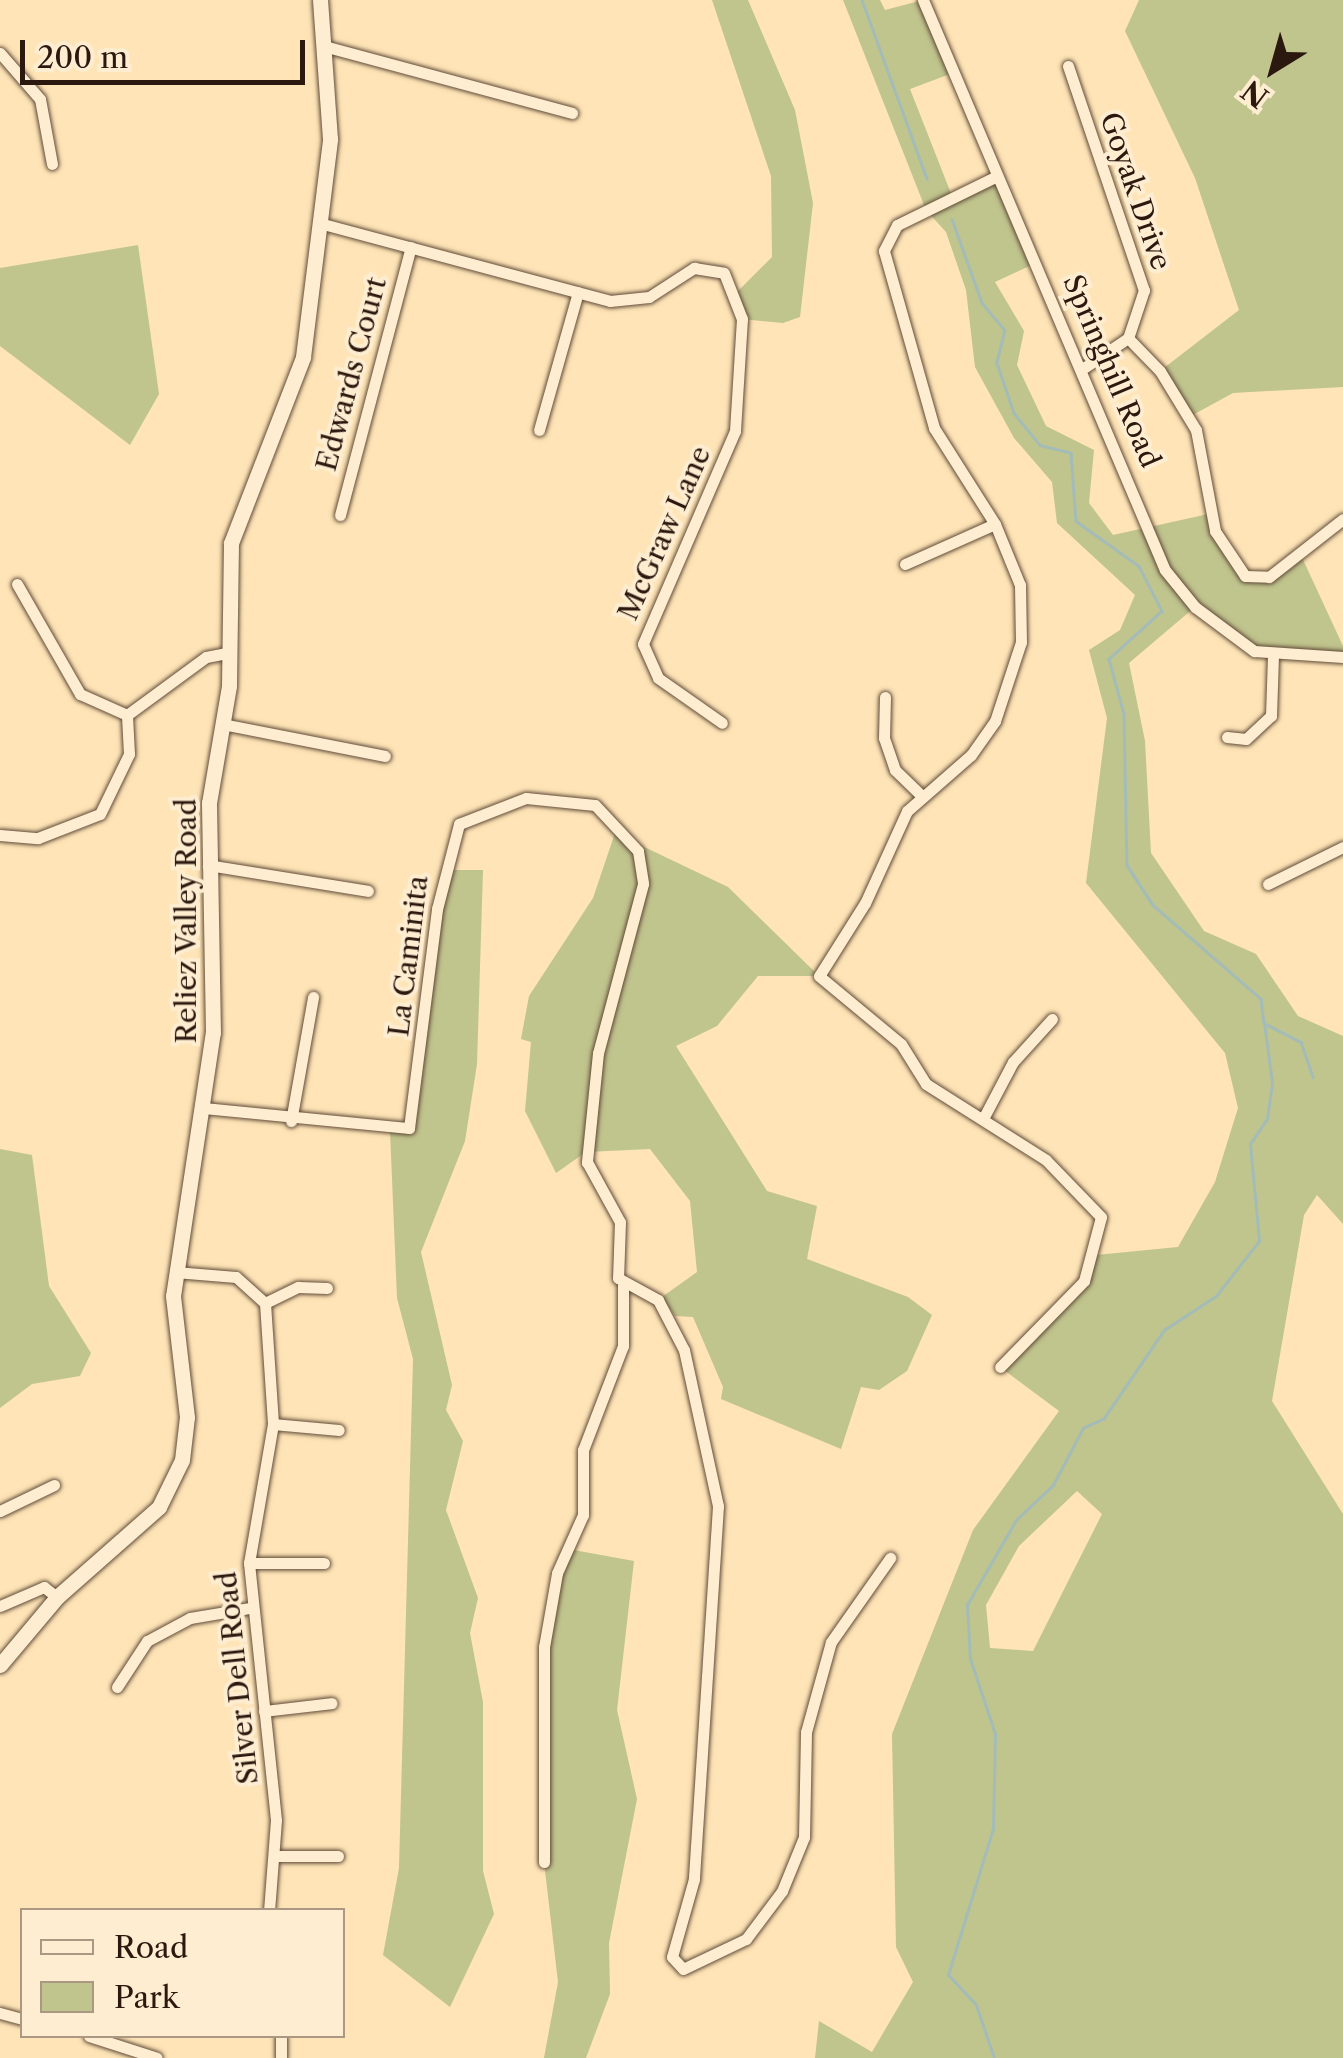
<!DOCTYPE html>
<style>
body{margin:0}
#map{position:relative;width:1343px;height:2058px;overflow:hidden;background:#fee4b6;font-family:"Libre Caslon Text",serif}
div>[style]{position:absolute}
[style*='--x']{left:calc(var(--x)*1px);top:calc(var(--y)*1px);width:calc(var(--w)*1px);rotate:calc(var(--a)*1deg)}
.green>*{inset:0;background:#c0c48d}
.stream>*{height:2.5px;margin:-1.25px;padding:0 1.25px;transform-origin:1.25px;border-radius:1.25px;background:#a4bcb8}
.roads{filter:drop-shadow(0 0 2px #604b39) drop-shadow(0 0 2px #604b39)}
.minor>*{height:11px;margin:-5.5px;padding:0 5.5px;transform-origin:5.5px;border-radius:5.5px;background:#feedd0}
.secondary>*{height:15px;margin:-7.5px;padding:0 7.5px;transform-origin:7.5px;border-radius:7.5px;background:#feedd0}
span{translate:-50% -50%;white-space:nowrap;text-align:center;line-height:1.15;-webkit-text-stroke:8px #feedd0;paint-order:stroke}
.street-label{font-size:28px;color:#2b180f}
.legend{position:absolute;left:20px;top:1908px;width:325px;height:130px;box-sizing:border-box;background:#feedd0;border:2px solid #aa9883;margin:0;padding:12px 18px;list-style:none;font-size:30px;color:#2b180f}
.legend li{display:flex;align-items:center;gap:20px;height:50px}
.legend b{width:50px;border:2px solid #aa9883}
.north{position:absolute;left:1223px;top:20px;width:100px;height:100px;-webkit-text-stroke:8px #feedd0;paint-order:stroke;rotate:217deg;font-size:28px;font-weight:700;line-height:40px;text-align:center;color:#2b180f}
.north::after{content:'';display:block;margin:auto;width:35px;height:45px;background:#2b180f;clip-path:polygon(50% 0,100% 100%,50% 72%,0 100%)}
.scale{position:absolute;left:20px;top:40px;width:285px;height:45px;box-sizing:border-box;border:5px solid #2b180f;border-top:0;padding-left:12px;font-size:30px;line-height:35px;white-space:nowrap;color:#2b180f;-webkit-text-stroke:8px #feedd0;paint-order:stroke}
</style>
<div id="map">
<div class="green">
<i style="clip-path:polygon(712px 0,748px 0,795px 110px,813px 203px,800px 317px,783px 323px,742px 319px,736px 293px,772px 257px,771px 176px)"></i>
<i style="clip-path:polygon(evenodd,843px 0,880px 0,885px 10px,923px 0,950px 74px,910px 89px,952px 196px,995px 177px,1038px 262px,995px 282px,1024px 331px,1017px 365px,1046px 426px,1094px 450px,1089px 503px,1113px 535px,1213px 513px,1224px 549px,1256px 580px,1299px 551px,1343px 646px,1343px 657px,1273px 657px,1195px 607px,1129px 663px,1145px 741px,1151px 853px,1204px 931px,1256px 954px,1298px 1016px,1343px 1036px,1343px 1224px,1317px 1195px,1304px 1215px,1272px 1401px,1343px 1514px,1343px 2058px,815px 2058px,819px 2021px,872px 2052px,913px 1982px,896px 1947px,892px 1734px,973px 1530px,1059px 1411px,1000px 1367px,1070px 1297px,1096px 1255px,1178px 1247px,1215px 1182px,1238px 1108px,1225px 1053px,1086px 883px,1107px 718px,1089px 650px,1120px 630px,1135px 595px,1057px 523px,1052px 482px,1014px 438px,975px 367px,966px 290px,946px 232px,926px 210px,843px 0,1077px 1491px,1102px 1514px,1033px 1651px,990px 1648px,986px 1605px,1019px 1546px,1077px 1491px)"></i>
<i style="clip-path:polygon(1139px 0,1343px 0,1343px 387px,1233px 393px,1189px 417px,1160px 371px,1239px 310px,1195px 178px,1125px 31px)"></i>
<i style="clip-path:polygon(138px 245px,159px 394px,130px 445px,0 346px,0 268px)"></i>
<i style="clip-path:polygon(615px 833px,728px 887px,819px 976px,758px 976px,717px 1026px,676px 1046px,767px 1191px,817px 1206px,807px 1259px,908px 1297px,932px 1315px,907px 1371px,879px 1390px,861px 1387px,841px 1449px,721px 1399px,723px 1387px,693px 1317px,675px 1316px,662px 1297px,697px 1272px,690px 1201px,650px 1149px,586px 1152px,556px 1173px,525px 1111px,531px 1042px,521px 1039px,529px 996px,593px 898px)"></i>
<i style="clip-path:polygon(444px 870px,483px 870px,477px 1064px,465px 1141px,421px 1252px,452px 1385px,446px 1410px,463px 1441px,446px 1510px,478px 1598px,470px 1633px,483px 1702px,483px 1871px,494px 1914px,450px 2007px,383px 1955px,399px 1868px,413px 1359px,397px 1298px,390px 1131px,409px 1128px)"></i>
<i style="clip-path:polygon(0 1149px,32px 1155px,49px 1286px,91px 1353px,80px 1376px,32px 1384px,0 1408px)"></i>
<i style="clip-path:polygon(568px 1549px,634px 1561px,617px 1710px,637px 1799px,609px 1943px,610px 1994px,586px 2058px,544px 2058px,558px 1982px,544px 1862px,544px 1647px)"></i>
</div>
<div class="stream">
<i style="--x:862;--y:0;--w:190;--a:70"></i>
<i style="--x:952;--y:219;--w:89;--a:70.3"></i>
<i style="--x:982;--y:303;--w:35;--a:50"></i>
<i style="--x:1005;--y:330;--w:34;--a:104"></i>
<i style="--x:997;--y:363;--w:53;--a:71.2"></i>
<i style="--x:1014;--y:413;--w:41;--a:50.9"></i>
<i style="--x:1040;--y:445;--w:32;--a:14"></i>
<i style="--x:1071;--y:453;--w:68;--a:85.8"></i>
<i style="--x:1076;--y:521;--w:77;--a:35.5"></i>
<i style="--x:1139;--y:566;--w:51;--a:62.9"></i>
<i style="--x:1162;--y:611;--w:72;--a:137.8"></i>
<i style="--x:1109;--y:659;--w:57;--a:74.7"></i>
<i style="--x:1124;--y:714;--w:151;--a:88.9"></i>
<i style="--x:1127;--y:865;--w:48;--a:57"></i>
<i style="--x:1153;--y:905;--w:143;--a:41"></i>
<i style="--x:1261;--y:999;--w:24;--a:83"></i>
<i style="--x:1264;--y:1023;--w:42;--a:27.2"></i>
<i style="--x:1301;--y:1042;--w:37;--a:71"></i>
<i style="--x:994;--y:2058;--w:56;--a:-108.8"></i>
<i style="--x:976;--y:2005;--w:41;--a:-133"></i>
<i style="--x:948;--y:1975;--w:153;--a:-72.9"></i>
<i style="--x:993;--y:1829;--w:95;--a:-88.8"></i>
<i style="--x:995;--y:1734;--w:79;--a:-108.4"></i>
<i style="--x:970;--y:1659;--w:54;--a:-93.2"></i>
<i style="--x:967;--y:1605;--w:98;--a:-60"></i>
<i style="--x:1016;--y:1520;--w:51;--a:-43.4"></i>
<i style="--x:1053;--y:1485;--w:64;--a:-62.2"></i>
<i style="--x:1083;--y:1428;--w:23;--a:-25"></i>
<i style="--x:1104;--y:1418;--w:107;--a:-55.7"></i>
<i style="--x:1164;--y:1330;--w:62;--a:-33.2"></i>
<i style="--x:1216;--y:1296;--w:70;--a:-52"></i>
<i style="--x:1259;--y:1241;--w:97;--a:-95.3"></i>
<i style="--x:1250;--y:1144;--w:30;--a:-56"></i>
<i style="--x:1267;--y:1119;--w:37;--a:-82"></i>
<i style="--x:1272;--y:1082;--w:60;--a:-97.7"></i>
</div>
<div class="roads">
<div class="minor">
<i style="--x:923;--y:0;--w:619;--a:67"></i>
<i style="--x:1165;--y:570;--w:48;--a:51"></i>
<i style="--x:1195;--y:607;--w:74;--a:36.7"></i>
<i style="--x:1254;--y:651;--w:89;--a:3.9"></i>
<i style="--x:324;--y:46;--w:257;--a:15.1"></i>
<i style="--x:0;--y:53;--w:61;--a:49"></i>
<i style="--x:40;--y:99;--w:66;--a:79.5"></i>
<i style="--x:1068;--y:66;--w:237;--a:71.3"></i>
<i style="--x:1144;--y:290;--w:51;--a:108.4"></i>
<i style="--x:1128;--y:338;--w:52;--a:146"></i>
<i style="--x:995;--y:177;--w:109;--a:153.9"></i>
<i style="--x:897;--y:225;--w:29;--a:117"></i>
<i style="--x:884;--y:251;--w:184;--a:74.2"></i>
<i style="--x:934;--y:428;--w:114;--a:57.6"></i>
<i style="--x:995;--y:524;--w:66;--a:67.7"></i>
<i style="--x:1020;--y:585;--w:57;--a:89"></i>
<i style="--x:1021;--y:642;--w:83;--a:108.2"></i>
<i style="--x:995;--y:721;--w:42;--a:125.2"></i>
<i style="--x:971;--y:755;--w:85;--a:138.8"></i>
<i style="--x:907;--y:811;--w:101;--a:114.5"></i>
<i style="--x:865;--y:903;--w:86;--a:122.2"></i>
<i style="--x:819;--y:976;--w:107;--a:39.7"></i>
<i style="--x:901;--y:1044;--w:47;--a:58"></i>
<i style="--x:926;--y:1084;--w:142;--a:32.3"></i>
<i style="--x:1046;--y:1160;--w:79;--a:46"></i>
<i style="--x:1101;--y:1217;--w:66;--a:104.9"></i>
<i style="--x:1084;--y:1281;--w:120;--a:134.3"></i>
<i style="--x:323;--y:224;--w:297;--a:15"></i>
<i style="--x:610;--y:301;--w:39;--a:-6"></i>
<i style="--x:649;--y:297;--w:54;--a:-32.8"></i>
<i style="--x:694;--y:268;--w:30;--a:9"></i>
<i style="--x:724;--y:273;--w:49;--a:68.6"></i>
<i style="--x:742;--y:319;--w:112;--a:93.6"></i>
<i style="--x:735;--y:431;--w:232;--a:113.4"></i>
<i style="--x:643;--y:644;--w:37;--a:66"></i>
<i style="--x:658;--y:678;--w:78;--a:35.1"></i>
<i style="--x:1128;--y:338;--w:46;--a:45.9"></i>
<i style="--x:1160;--y:371;--w:69;--a:58.6"></i>
<i style="--x:1196;--y:430;--w:103;--a:79.3"></i>
<i style="--x:1215;--y:531;--w:54;--a:56.3"></i>
<i style="--x:1245;--y:576;--w:24;--a:2"></i>
<i style="--x:1269;--y:577;--w:94;--a:-38.1"></i>
<i style="--x:539;--y:430;--w:143;--a:-74.2"></i>
<i style="--x:340;--y:515;--w:277;--a:-75.2"></i>
<i style="--x:905;--y:564;--w:98;--a:-24"></i>
<i style="--x:17;--y:584;--w:127;--a:60.2"></i>
<i style="--x:80;--y:694;--w:51;--a:24.1"></i>
<i style="--x:885;--y:697;--w:41;--a:91.4"></i>
<i style="--x:884;--y:738;--w:34;--a:71"></i>
<i style="--x:895;--y:770;--w:37;--a:44"></i>
<i style="--x:127;--y:715;--w:98;--a:-36.3"></i>
<i style="--x:206;--y:657;--w:25;--a:-11"></i>
<i style="--x:222;--y:724;--w:166;--a:11.1"></i>
<i style="--x:1227;--y:737;--w:19;--a:6"></i>
<i style="--x:1246;--y:739;--w:34;--a:-43"></i>
<i style="--x:1271;--y:716;--w:59;--a:-88.1"></i>
<i style="--x:0;--y:835;--w:38;--a:5"></i>
<i style="--x:38;--y:838;--w:66;--a:-21.2"></i>
<i style="--x:100;--y:814;--w:67;--a:-64.2"></i>
<i style="--x:129;--y:754;--w:39;--a:-93"></i>
<i style="--x:208;--y:865;--w:162;--a:9.2"></i>
<i style="--x:1268;--y:884;--w:84;--a:-26.3"></i>
<i style="--x:204;--y:1108;--w:206;--a:5.6"></i>
<i style="--x:409;--y:1128;--w:221;--a:-82.7"></i>
<i style="--x:437;--y:909;--w:88;--a:-75.5"></i>
<i style="--x:459;--y:824;--w:72;--a:-21.2"></i>
<i style="--x:526;--y:798;--w:69;--a:5.8"></i>
<i style="--x:595;--y:805;--w:63;--a:46.9"></i>
<i style="--x:638;--y:851;--w:33;--a:81"></i>
<i style="--x:643;--y:884;--w:175;--a:104.9"></i>
<i style="--x:598;--y:1053;--w:110;--a:95.8"></i>
<i style="--x:587;--y:1162;--w:68;--a:61.2"></i>
<i style="--x:620;--y:1222;--w:56;--a:92"></i>
<i style="--x:618;--y:1278;--w:46;--a:28.8"></i>
<i style="--x:658;--y:1300;--w:56;--a:62.5"></i>
<i style="--x:684;--y:1350;--w:160;--a:77.7"></i>
<i style="--x:718;--y:1506;--w:374;--a:93.7"></i>
<i style="--x:694;--y:1879;--w:81;--a:105.8"></i>
<i style="--x:672;--y:1957;--w:16;--a:47"></i>
<i style="--x:683;--y:1969;--w:70;--a:-25.5"></i>
<i style="--x:746;--y:1939;--w:60;--a:-53.1"></i>
<i style="--x:782;--y:1891;--w:58;--a:-67.8"></i>
<i style="--x:804;--y:1837;--w:105;--a:-88.9"></i>
<i style="--x:806;--y:1732;--w:93;--a:-74.5"></i>
<i style="--x:831;--y:1642;--w:103;--a:-54.9"></i>
<i style="--x:985;--y:1115;--w:60;--a:-62.2"></i>
<i style="--x:1013;--y:1062;--w:58;--a:-47.8"></i>
<i style="--x:291;--y:1121;--w:126;--a:-79.9"></i>
<i style="--x:175;--y:1272;--w:61;--a:4.7"></i>
<i style="--x:236;--y:1277;--w:39;--a:42"></i>
<i style="--x:265;--y:1303;--w:121;--a:86.2"></i>
<i style="--x:273;--y:1424;--w:141;--a:99.8"></i>
<i style="--x:249;--y:1563;--w:258;--a:84"></i>
<i style="--x:276;--y:1820;--w:90;--a:94.4"></i>
<i style="--x:265;--y:1303;--w:37;--a:-26"></i>
<i style="--x:298;--y:1287;--w:29;--a:2"></i>
<i style="--x:273;--y:1424;--w:66;--a:5.2"></i>
<i style="--x:0;--y:1511;--w:60;--a:-25.7"></i>
<i style="--x:249;--y:1563;--w:75;--a:0"></i>
<i style="--x:0;--y:1606;--w:48;--a:-23.4"></i>
<i style="--x:44;--y:1587;--w:16;--a:38"></i>
<i style="--x:117;--y:1687;--w:55;--a:-56.9"></i>
<i style="--x:147;--y:1641;--w:49;--a:-28.1"></i>
<i style="--x:190;--y:1618;--w:61;--a:-9.5"></i>
<i style="--x:264;--y:1711;--w:68;--a:-6.7"></i>
<i style="--x:277;--y:1856;--w:61;--a:0"></i>
<i style="--x:544;--y:1862;--w:215;--a:-90"></i>
<i style="--x:544;--y:1647;--w:75;--a:-80"></i>
<i style="--x:557;--y:1573;--w:64;--a:-65.9"></i>
<i style="--x:583;--y:1515;--w:65;--a:-90"></i>
<i style="--x:583;--y:1450;--w:111;--a:-69"></i>
<i style="--x:623;--y:1346;--w:61;--a:-90"></i>
<i style="--x:0;--y:2013;--w:23;--a:15"></i>
<i style="--x:89;--y:2036;--w:71;--a:17.9"></i>
<i style="--x:281;--y:2036;--w:22;--a:90"></i>
</div>
<div class="secondary">
<i style="--x:0;--y:1665;--w:89;--a:-50"></i>
<i style="--x:57;--y:1597;--w:136;--a:-41.4"></i>
<i style="--x:159;--y:1507;--w:52;--a:-63.9"></i>
<i style="--x:182;--y:1460;--w:43;--a:-83.4"></i>
<i style="--x:187;--y:1417;--w:122;--a:-96.6"></i>
<i style="--x:173;--y:1296;--w:266;--a:-81.4"></i>
<i style="--x:213;--y:1033;--w:230;--a:-91"></i>
<i style="--x:209;--y:803;--w:119;--a:-80.3"></i>
<i style="--x:229;--y:686;--w:143;--a:-89.2"></i>
<i style="--x:231;--y:543;--w:199;--a:-68.8"></i>
<i style="--x:303;--y:357;--w:220;--a:-82.9"></i>
<i style="--x:330;--y:139;--w:139;--a:-94.1"></i>
</div>
</div>
<div class="street-label">
<span style="left:1136px;top:191px;rotate:71deg">Goyak Drive</span>
<span style="left:1112px;top:371px;rotate:67deg">Springhill Road</span>
<span style="left:351px;top:374px;rotate:-75deg">Edwards Court</span>
<span style="left:664px;top:533px;rotate:-66deg">McGraw Lane</span>
<span style="left:186px;top:921px;rotate:-90deg">Reliez Valley Road</span>
<span style="left:408px;top:956px;rotate:-83deg">La Caminita</span>
<span style="left:237px;top:1678px;rotate:-96deg">Silver Dell Road</span>
</div>
<ul class="legend">
<li><b style="height:12px;background:#feedd0"></b>Road</li>
<li><b style="height:28px;background:#c0c48d"></b>Park</li>
</ul>
<div class="north">N</div>
<div class="scale">200 m</div>
</div>
